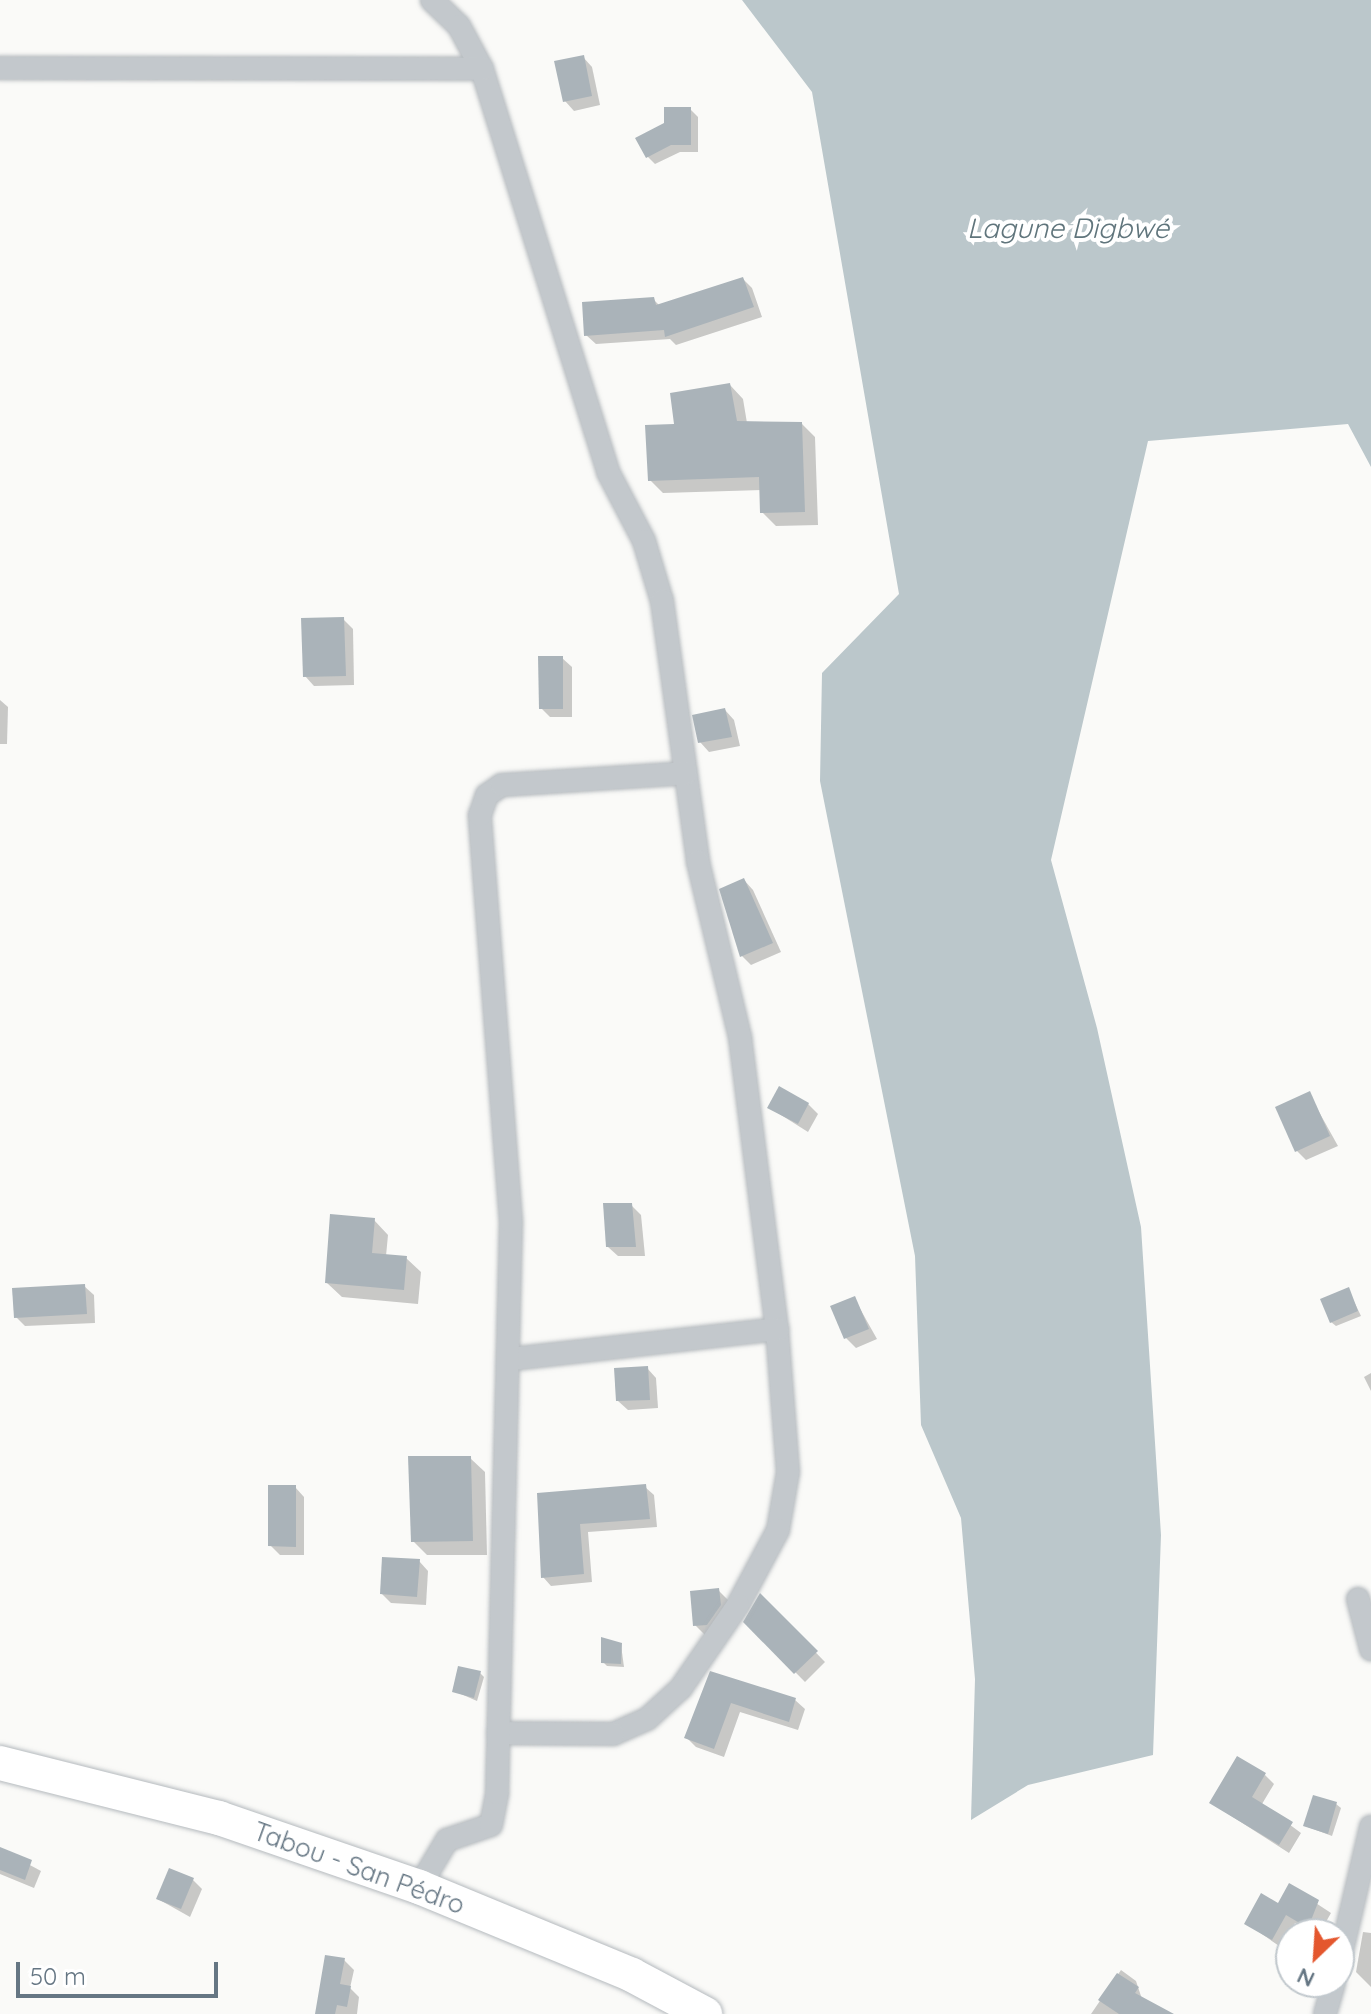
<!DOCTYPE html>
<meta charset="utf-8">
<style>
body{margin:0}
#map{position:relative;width:1371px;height:2014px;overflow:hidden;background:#fafaf8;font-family:Quicksand,sans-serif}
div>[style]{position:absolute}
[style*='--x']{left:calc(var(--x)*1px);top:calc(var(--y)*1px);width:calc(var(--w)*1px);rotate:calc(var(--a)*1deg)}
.water>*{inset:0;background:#bbc7cb}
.shadow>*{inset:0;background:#0003}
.building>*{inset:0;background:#aab3b9}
.roads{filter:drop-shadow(0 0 2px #b5babe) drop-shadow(0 0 2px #b5babe)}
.street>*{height:22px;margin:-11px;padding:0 11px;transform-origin:11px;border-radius:11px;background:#c3c8cc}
.primary>*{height:34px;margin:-17px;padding:0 17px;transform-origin:17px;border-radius:17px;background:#fff}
span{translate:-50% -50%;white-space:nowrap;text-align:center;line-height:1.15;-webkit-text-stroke:8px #fff;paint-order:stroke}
.street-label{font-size:26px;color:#657683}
.water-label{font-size:28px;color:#60757c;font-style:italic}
.north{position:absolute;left:1275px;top:1918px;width:80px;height:80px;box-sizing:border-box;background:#fff;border:2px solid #c1c8cd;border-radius:50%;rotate:205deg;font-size:22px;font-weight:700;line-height:32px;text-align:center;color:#657683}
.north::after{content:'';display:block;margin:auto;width:28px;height:36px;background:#e4572e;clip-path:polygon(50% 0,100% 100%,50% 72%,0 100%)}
.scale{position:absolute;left:16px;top:1962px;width:202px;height:36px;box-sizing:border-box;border:4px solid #657683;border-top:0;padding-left:10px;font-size:24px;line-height:28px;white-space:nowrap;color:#657683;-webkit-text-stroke:6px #fff;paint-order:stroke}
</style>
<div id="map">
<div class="water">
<i style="clip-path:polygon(742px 0,1371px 0,1371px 467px,1348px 424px,1148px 441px,1051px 860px,1097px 1028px,1141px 1227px,1161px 1535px,1153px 1755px,1028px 1785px,971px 1820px,975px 1679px,961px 1518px,921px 1425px,915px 1256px,820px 781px,822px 673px,899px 594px,812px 92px)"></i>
</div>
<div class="shadow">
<i style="clip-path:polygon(583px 57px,592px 67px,600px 105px,574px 111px,565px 101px)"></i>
<i style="clip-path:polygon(690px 109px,698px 117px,698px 152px,680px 152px,655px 164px,647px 156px)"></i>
<i style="clip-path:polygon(743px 279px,752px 288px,762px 317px,676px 345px,670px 339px,596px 344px,586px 335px,653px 299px,660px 306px)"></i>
<i style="clip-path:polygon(730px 385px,743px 399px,747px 423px,802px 424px,815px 437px,818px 525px,776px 526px,762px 512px,762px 490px,663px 493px,650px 480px)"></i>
<i style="clip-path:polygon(343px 619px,353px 629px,354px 685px,314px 686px,305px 676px)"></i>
<i style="clip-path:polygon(562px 658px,572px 667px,572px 717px,550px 717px,541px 708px)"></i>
<i style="clip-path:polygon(0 700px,8px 707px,7px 744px,0 744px)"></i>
<i style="clip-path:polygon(725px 710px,734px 720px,740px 746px,709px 752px,700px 742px)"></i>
<i style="clip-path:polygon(744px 880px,753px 890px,781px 952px,751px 965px,742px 956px)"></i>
<i style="clip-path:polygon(1309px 1094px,1338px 1146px,1306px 1160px,1297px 1151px)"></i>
<i style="clip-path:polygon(808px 1104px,818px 1114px,808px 1132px,770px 1108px)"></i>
<i style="clip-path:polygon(631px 1205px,641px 1215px,645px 1256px,618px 1256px,608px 1247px)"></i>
<i style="clip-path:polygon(374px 1220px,388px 1235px,386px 1256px,406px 1258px,421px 1272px,418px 1304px,342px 1297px,327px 1283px)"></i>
<i style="clip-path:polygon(84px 1286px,94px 1295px,95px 1323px,25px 1326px,16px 1317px)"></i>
<i style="clip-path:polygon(1348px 1289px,1361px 1316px,1336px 1326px,1331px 1322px)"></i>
<i style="clip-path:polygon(854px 1298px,877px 1339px,856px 1348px,846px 1338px)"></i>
<i style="clip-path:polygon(647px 1368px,656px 1378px,658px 1408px,628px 1410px,618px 1401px)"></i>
<i style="clip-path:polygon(1371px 1373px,1371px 1391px,1364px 1377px)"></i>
<i style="clip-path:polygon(470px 1458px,485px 1472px,487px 1555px,427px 1555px,413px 1541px)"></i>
<i style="clip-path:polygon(295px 1487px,304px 1497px,304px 1555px,280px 1555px,270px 1545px)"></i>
<i style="clip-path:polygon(645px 1487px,654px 1495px,657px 1527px,588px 1532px,592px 1582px,551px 1586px,543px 1577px,539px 1494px)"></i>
<i style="clip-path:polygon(419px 1561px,428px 1571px,426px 1605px,391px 1603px,382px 1594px)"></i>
<i style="clip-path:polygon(718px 1590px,728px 1600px,729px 1615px,705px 1635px,695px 1625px)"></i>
<i style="clip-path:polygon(761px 1596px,825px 1662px,805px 1682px,746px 1622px)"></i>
<i style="clip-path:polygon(621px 1645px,624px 1667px,607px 1666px,603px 1662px)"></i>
<i style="clip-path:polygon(480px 1673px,484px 1677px,477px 1701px,454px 1691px)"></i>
<i style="clip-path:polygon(711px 1673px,795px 1700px,805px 1709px,798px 1730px,740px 1712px,724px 1757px,696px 1747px,686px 1737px)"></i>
<i style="clip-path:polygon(1265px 1775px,1274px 1784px,1262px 1804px,1301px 1833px,1289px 1853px,1211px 1803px)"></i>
<i style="clip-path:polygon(1336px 1804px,1341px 1808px,1332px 1836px,1305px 1826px)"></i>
<i style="clip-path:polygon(0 1849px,41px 1871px,34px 1888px,0 1874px)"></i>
<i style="clip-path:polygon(193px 1880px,202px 1889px,190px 1917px,158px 1899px)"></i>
<i style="clip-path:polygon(1290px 1886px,1331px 1913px,1319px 1934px,1295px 1923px,1282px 1948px,1246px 1923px,1279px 1906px)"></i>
<i style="clip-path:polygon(1363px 1932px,1371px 1933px,1371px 1987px,1356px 1972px)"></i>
<i style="clip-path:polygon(344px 1960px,354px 1970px,350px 1988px,359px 1997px,357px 2014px,317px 2014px)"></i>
<i style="clip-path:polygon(1121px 1970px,1136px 1981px,1142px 1999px,1166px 2014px,1091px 2014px)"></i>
</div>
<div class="building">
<i style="clip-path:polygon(584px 55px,592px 96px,563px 102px,554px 61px)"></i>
<i style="clip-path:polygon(664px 107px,691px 107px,691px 145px,671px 145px,646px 158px,635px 138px,664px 123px)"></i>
<i style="clip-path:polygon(743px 277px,754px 307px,665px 337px,664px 330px,584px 336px,582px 302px,654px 297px,656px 305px)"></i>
<i style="clip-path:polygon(730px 383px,737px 421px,802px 422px,805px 512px,760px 513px,759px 477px,648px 481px,645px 425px,674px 424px,670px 393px)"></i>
<i style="clip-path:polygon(344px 617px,346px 676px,303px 677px,301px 618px)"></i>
<i style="clip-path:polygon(538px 656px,563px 656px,563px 709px,539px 709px)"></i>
<i style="clip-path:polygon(725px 708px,732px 737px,698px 743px,692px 715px)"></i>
<i style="clip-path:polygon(744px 878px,773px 943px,740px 957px,719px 889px)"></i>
<i style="clip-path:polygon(779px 1086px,809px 1103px,798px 1124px,767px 1108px)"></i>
<i style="clip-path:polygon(1310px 1091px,1330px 1136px,1295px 1152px,1275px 1107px)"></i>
<i style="clip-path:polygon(603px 1203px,632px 1203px,636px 1247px,606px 1247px)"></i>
<i style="clip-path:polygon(330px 1214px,375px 1218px,372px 1253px,407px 1256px,404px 1290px,325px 1283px)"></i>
<i style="clip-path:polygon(85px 1284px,87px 1314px,14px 1318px,12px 1288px)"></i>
<i style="clip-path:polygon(1349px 1287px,1358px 1311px,1330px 1323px,1320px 1299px)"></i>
<i style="clip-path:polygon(855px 1296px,869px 1329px,844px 1339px,830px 1306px)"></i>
<i style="clip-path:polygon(648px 1366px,650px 1400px,616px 1401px,614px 1368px)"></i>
<i style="clip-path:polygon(408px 1456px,471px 1456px,473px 1541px,411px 1542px)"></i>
<i style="clip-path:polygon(646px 1484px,650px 1519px,580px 1524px,584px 1574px,541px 1578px,537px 1493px)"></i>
<i style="clip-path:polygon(268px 1485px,296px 1485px,296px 1547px,268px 1546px)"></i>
<i style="clip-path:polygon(382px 1557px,420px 1559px,417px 1597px,380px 1594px)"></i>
<i style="clip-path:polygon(719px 1588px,721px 1605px,707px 1625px,693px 1626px,690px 1591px)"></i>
<i style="clip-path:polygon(760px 1593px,818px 1651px,794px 1674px,743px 1622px)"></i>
<i style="clip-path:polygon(601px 1637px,622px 1643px,621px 1664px,601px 1663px)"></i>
<i style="clip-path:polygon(458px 1666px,481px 1671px,474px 1698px,452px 1692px)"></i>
<i style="clip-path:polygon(710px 1671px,796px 1698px,789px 1722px,731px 1703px,714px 1749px,684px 1738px)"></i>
<i style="clip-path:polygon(1237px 1756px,1266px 1773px,1252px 1797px,1293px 1822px,1279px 1845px,1209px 1803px)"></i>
<i style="clip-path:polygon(1313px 1795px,1337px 1802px,1328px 1834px,1303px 1826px)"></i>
<i style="clip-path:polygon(0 1847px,32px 1860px,25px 1880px,0 1870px)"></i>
<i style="clip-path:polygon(169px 1868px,194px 1878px,181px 1909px,156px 1899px)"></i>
<i style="clip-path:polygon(1289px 1883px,1319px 1900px,1308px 1928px,1286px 1915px,1272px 1940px,1244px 1924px,1261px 1893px,1278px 1903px)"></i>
<i style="clip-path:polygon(325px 1955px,345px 1958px,340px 1984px,351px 1986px,347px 2007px,337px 2005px,335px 2014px,315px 2014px)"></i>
<i style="clip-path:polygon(1117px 1973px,1139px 1987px,1135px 1993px,1174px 2014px,1119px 2014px,1098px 2000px)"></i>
</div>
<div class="roads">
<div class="street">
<i style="--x:432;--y:0;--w:37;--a:44"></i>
<i style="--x:459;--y:26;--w:49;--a:61.9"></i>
<i style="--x:482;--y:69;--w:422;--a:72.6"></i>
<i style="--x:608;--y:472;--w:78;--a:62.4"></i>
<i style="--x:644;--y:541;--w:63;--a:73.3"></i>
<i style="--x:662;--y:601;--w:263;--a:82.1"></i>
<i style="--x:698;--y:862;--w:180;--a:76.5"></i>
<i style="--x:740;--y:1037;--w:294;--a:82.8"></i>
<i style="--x:777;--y:1329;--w:143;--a:85.6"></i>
<i style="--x:788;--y:1472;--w:59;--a:99.8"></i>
<i style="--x:778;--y:1530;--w:85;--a:118.1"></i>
<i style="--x:738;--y:1605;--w:101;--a:124.5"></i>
<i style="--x:681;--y:1688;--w:46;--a:137.6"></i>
<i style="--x:647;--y:1719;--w:37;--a:156"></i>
<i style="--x:613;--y:1734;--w:115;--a:-179.5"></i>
<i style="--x:0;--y:68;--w:482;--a:0.1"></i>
<i style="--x:511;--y:1359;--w:268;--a:-6.4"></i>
<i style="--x:1358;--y:1599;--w:52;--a:75.4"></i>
<i style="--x:419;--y:1887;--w:55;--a:-59.2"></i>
<i style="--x:447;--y:1840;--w:46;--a:-18.8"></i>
<i style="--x:491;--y:1825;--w:33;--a:-79"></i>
<i style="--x:497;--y:1793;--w:571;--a:-88.6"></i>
<i style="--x:511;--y:1222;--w:408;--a:-94.4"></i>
<i style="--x:480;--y:815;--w:21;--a:-71"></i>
<i style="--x:487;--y:795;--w:18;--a:-34"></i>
<i style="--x:502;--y:785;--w:184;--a:-3.7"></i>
<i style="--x:1339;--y:1963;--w:140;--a:-76.8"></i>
<i style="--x:1325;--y:2014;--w:33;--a:-74"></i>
</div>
<div class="primary">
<i style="--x:0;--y:1763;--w:226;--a:14.1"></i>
<i style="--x:219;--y:1818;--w:212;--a:19"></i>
<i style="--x:419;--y:1887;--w:230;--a:22.4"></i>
<i style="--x:632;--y:1975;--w:83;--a:28.1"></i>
</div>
</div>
<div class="street-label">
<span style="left:359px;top:1868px;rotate:20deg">Tabou - San Pédro</span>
</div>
<div class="water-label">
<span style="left:1068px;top:228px">Lagune Digbwé</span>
</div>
<div class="north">N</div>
<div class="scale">50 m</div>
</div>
